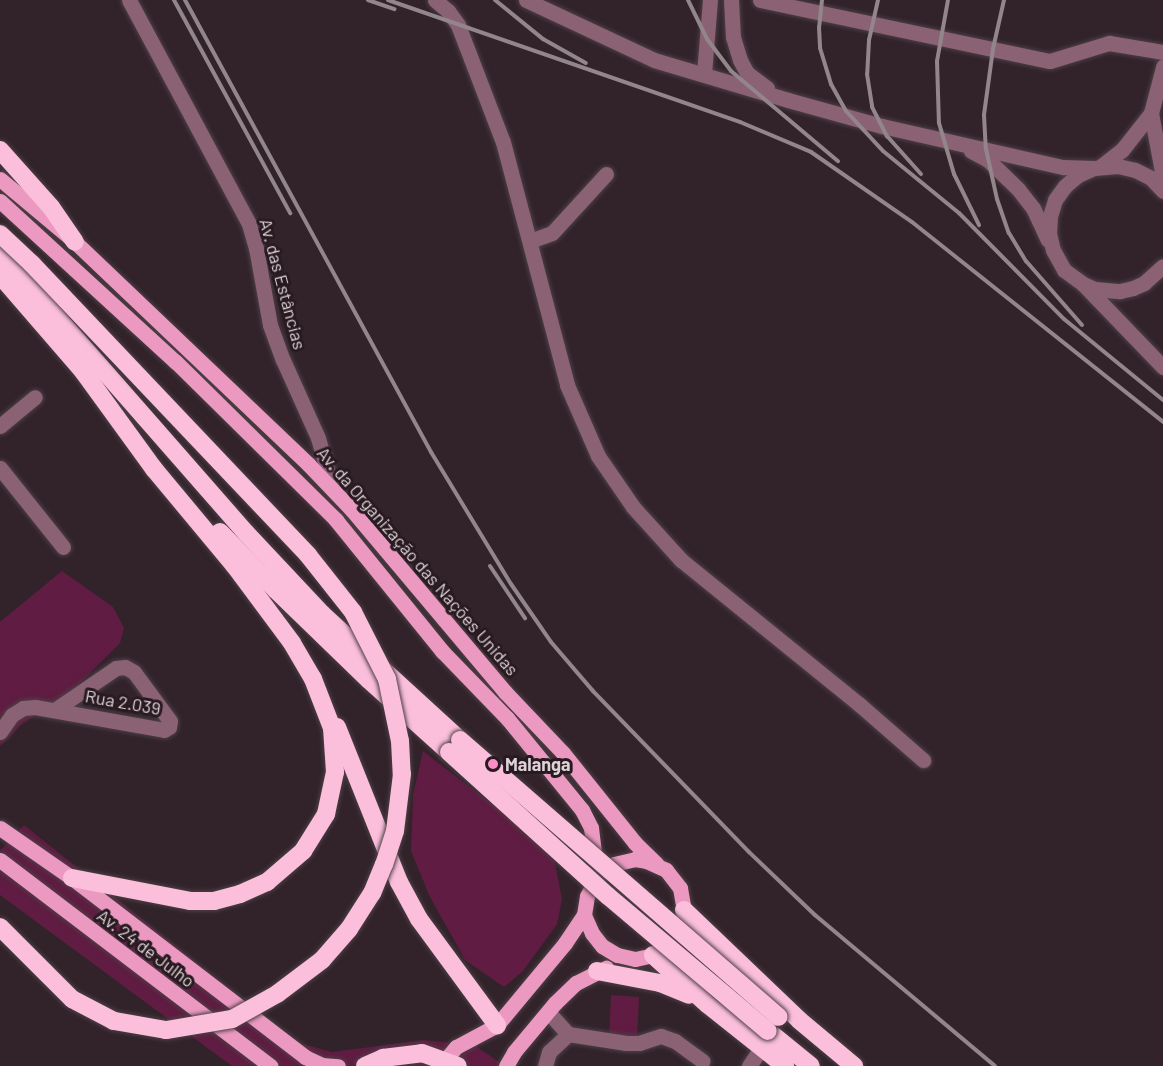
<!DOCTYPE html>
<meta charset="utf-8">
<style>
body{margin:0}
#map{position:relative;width:1163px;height:1066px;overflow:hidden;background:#32232a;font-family:Barlow,sans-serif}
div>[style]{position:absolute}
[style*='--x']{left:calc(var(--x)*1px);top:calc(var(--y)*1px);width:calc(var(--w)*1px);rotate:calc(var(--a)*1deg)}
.green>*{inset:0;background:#601c42}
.roads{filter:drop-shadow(0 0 2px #4d3f46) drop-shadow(0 0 2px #4d3f46)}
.minor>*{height:15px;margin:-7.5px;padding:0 7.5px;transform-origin:7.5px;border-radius:7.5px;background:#8a6274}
.major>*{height:15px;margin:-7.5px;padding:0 7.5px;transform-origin:7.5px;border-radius:7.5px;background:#ec99c1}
.highway>*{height:18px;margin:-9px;padding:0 9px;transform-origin:9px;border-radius:9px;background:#fbbfdb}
.rail>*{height:4px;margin:-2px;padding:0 2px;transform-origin:2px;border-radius:2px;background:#92868b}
.bridges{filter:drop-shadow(0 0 2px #4d3f46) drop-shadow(0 0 2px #4d3f46)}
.highway-bridge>*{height:18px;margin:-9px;padding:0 9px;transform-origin:9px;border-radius:9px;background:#fbbfdb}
.dots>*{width:16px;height:16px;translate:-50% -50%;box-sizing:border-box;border:3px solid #281a20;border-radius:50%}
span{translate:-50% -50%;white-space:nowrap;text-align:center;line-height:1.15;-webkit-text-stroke:6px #281a20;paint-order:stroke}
.street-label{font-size:18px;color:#ddd3d7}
.poi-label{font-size:18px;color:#ddd3d7;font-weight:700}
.left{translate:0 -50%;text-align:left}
</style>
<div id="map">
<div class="green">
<i style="clip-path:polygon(62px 571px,113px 607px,124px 628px,120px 643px,80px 683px,20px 726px,0 746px,0 622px)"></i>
<i style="clip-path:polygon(423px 751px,489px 802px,521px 817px,555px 863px,562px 899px,557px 924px,523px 971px,504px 987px,465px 960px,429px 895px,411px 851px,413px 795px)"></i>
<i style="clip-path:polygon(24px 825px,296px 1042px,332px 1052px,424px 1040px,474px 1045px,505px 1066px,232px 1066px,0 895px,0 851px)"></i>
<i style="clip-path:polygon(611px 995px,639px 997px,637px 1041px,609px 1040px)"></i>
</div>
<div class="roads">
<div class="minor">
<i style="--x:129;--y:0;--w:254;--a:61.8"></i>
<i style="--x:249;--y:224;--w:25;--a:74"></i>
<i style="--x:256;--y:248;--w:78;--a:79.7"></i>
<i style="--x:270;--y:325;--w:37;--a:70"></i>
<i style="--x:283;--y:360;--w:85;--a:65.8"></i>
<i style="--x:318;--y:438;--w:54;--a:73.9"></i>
<i style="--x:435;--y:0;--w:17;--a:40"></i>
<i style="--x:448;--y:11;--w:17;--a:54"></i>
<i style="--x:458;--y:25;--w:125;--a:69"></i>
<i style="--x:503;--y:142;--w:251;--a:75.2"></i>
<i style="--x:567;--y:385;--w:77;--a:66.4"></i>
<i style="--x:598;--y:456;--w:62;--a:55.5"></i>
<i style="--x:633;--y:507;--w:72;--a:47.8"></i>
<i style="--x:681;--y:560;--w:230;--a:39"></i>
<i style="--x:860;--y:705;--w:84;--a:41.1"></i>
<i style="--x:526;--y:0;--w:141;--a:25.1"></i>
<i style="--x:654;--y:60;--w:140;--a:16.6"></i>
<i style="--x:788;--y:100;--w:98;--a:15.5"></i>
<i style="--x:882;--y:126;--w:186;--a:12.8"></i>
<i style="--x:1063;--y:167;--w:31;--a:2"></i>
<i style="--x:731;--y:0;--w:37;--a:87"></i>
<i style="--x:733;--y:37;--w:24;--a:73"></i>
<i style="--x:740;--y:60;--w:15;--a:62"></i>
<i style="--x:747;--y:73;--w:25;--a:37"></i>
<i style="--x:760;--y:0;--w:296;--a:11.9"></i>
<i style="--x:1050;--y:61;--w:62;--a:-17"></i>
<i style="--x:1109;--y:43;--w:55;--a:9.5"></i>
<i style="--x:704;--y:74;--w:74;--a:-85.4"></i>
<i style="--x:1151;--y:113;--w:65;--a:79.4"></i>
<i style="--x:971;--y:151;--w:19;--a:28"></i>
<i style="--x:988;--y:160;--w:42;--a:44"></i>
<i style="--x:1018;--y:189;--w:24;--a:52"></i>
<i style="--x:1033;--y:208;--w:35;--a:65"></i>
<i style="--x:1100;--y:167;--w:28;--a:-38"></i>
<i style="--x:1122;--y:150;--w:47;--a:-51.9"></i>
<i style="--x:1151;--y:113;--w:48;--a:-75.4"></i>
<i style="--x:1163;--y:191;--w:18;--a:-133"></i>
<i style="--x:1151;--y:178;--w:18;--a:-153"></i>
<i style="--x:1135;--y:170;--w:17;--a:-167"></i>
<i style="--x:1118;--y:166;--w:24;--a:175"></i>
<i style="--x:1094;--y:168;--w:17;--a:156"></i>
<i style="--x:1078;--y:175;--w:17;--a:140"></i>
<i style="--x:1065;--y:186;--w:17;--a:126"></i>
<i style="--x:1055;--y:200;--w:17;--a:107"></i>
<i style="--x:1050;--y:216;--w:17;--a:93"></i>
<i style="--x:1049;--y:233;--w:17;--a:77"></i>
<i style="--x:1053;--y:250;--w:23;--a:61"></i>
<i style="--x:1064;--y:270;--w:24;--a:36"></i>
<i style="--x:1083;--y:284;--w:13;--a:23"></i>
<i style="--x:1095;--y:289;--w:25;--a:5"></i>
<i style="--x:1120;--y:291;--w:13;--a:-13"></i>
<i style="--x:1133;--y:288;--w:12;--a:-24"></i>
<i style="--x:1144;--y:283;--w:25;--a:-42"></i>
<i style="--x:530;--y:241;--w:23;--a:-20"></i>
<i style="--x:552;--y:233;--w:80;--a:-47.5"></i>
<i style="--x:1084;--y:285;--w:114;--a:46.1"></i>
<i style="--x:0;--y:426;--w:45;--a:-39.6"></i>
<i style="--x:0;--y:468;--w:101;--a:51.4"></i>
<i style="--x:0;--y:732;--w:21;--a:-55"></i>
<i style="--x:12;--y:715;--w:13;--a:-32"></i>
<i style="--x:23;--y:708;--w:12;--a:-5"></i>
<i style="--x:35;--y:707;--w:131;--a:10.1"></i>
<i style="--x:164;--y:730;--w:6;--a:-31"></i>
<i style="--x:169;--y:727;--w:6;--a:-81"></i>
<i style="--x:170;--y:721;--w:61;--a:-126.3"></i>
<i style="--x:134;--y:672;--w:10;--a:-151"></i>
<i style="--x:125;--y:667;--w:9;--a:174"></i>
<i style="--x:116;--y:668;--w:73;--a:145.7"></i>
<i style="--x:568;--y:1034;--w:59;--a:8.8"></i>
<i style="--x:626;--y:1043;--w:13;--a:0"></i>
<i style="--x:639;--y:1043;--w:23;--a:-18"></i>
<i style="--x:661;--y:1036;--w:15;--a:20"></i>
<i style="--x:675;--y:1041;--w:34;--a:36"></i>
<i style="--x:545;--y:1066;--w:15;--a:-74"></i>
<i style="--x:549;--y:1052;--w:26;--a:-43"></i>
<i style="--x:568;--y:1034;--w:30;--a:-132"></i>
<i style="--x:749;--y:1066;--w:23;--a:-56"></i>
</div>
<div class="major">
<i style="--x:0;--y:179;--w:98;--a:40"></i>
<i style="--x:75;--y:242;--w:323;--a:43.6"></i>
<i style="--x:309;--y:465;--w:61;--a:46.3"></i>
<i style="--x:351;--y:509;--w:239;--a:49.9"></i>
<i style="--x:505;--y:692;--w:84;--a:46.4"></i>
<i style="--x:563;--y:753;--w:115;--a:51.3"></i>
<i style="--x:635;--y:843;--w:30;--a:44"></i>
<i style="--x:0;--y:201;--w:239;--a:42.5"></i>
<i style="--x:176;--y:362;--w:225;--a:44.6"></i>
<i style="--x:336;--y:520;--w:169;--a:51"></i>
<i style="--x:442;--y:651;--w:93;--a:45.9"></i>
<i style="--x:507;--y:718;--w:119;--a:50.8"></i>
<i style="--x:582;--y:810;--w:20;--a:63"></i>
<i style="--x:591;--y:828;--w:49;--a:83"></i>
<i style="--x:0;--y:828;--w:88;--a:34.8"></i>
<i style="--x:72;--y:878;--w:294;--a:37.5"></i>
<i style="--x:305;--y:1057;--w:19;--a:25"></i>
<i style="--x:322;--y:1065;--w:16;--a:4"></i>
<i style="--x:635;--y:859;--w:11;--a:10"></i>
<i style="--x:646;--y:861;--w:22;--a:24"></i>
<i style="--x:666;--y:870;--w:23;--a:52"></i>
<i style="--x:680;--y:888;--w:22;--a:80"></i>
<i style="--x:684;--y:910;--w:11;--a:95"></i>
<i style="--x:683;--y:921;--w:23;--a:119"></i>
<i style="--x:672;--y:941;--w:24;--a:144"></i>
<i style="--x:653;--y:955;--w:18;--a:167"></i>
<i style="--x:635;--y:959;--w:18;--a:-167"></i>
<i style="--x:617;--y:955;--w:17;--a:-149"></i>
<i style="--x:602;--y:946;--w:16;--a:-128"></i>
<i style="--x:592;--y:933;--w:20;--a:-114"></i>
<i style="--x:584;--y:915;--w:19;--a:-81"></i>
<i style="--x:587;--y:896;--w:21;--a:-62"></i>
<i style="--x:597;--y:877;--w:21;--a:-37"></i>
<i style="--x:614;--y:864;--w:22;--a:-13"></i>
<i style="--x:0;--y:860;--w:340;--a:37.3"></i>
<i style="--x:445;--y:1060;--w:17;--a:-50"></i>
<i style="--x:456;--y:1047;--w:47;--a:-28.2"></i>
<i style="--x:497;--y:1025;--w:107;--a:-50.3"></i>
<i style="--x:565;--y:943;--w:34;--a:-56"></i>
<i style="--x:506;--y:1066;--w:16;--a:-60"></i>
<i style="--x:514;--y:1052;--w:64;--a:-50.1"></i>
<i style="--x:555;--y:1003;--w:29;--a:-44"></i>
<i style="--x:576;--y:983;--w:34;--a:-27"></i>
</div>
<div class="highway">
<i style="--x:0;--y:150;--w:76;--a:48.2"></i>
<i style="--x:51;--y:207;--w:42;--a:55.6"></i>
<i style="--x:0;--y:252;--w:373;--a:48.8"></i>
<i style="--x:246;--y:533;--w:111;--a:46.8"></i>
<i style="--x:322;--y:614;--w:187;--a:42.4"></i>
<i style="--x:0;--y:275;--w:136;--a:49.2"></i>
<i style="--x:220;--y:532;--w:81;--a:46"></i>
<i style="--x:276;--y:590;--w:129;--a:44.1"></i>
<i style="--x:369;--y:680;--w:108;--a:42"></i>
<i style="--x:337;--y:727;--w:167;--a:68.2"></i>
<i style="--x:399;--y:882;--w:42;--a:61.6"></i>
<i style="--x:419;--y:919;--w:132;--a:53.7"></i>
<i style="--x:72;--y:878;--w:120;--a:11"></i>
<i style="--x:190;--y:901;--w:24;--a:0"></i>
<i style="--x:214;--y:901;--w:27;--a:-15"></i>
<i style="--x:240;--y:894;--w:30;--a:-24"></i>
<i style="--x:267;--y:882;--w:48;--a:-40.7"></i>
<i style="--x:303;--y:851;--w:44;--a:-58.1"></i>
<i style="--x:326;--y:814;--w:43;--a:-77.9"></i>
<i style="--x:335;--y:772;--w:44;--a:-93.9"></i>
<i style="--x:332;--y:728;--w:53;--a:-111.2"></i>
<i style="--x:313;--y:679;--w:42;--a:-120.3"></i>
<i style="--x:292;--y:643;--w:97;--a:-126.6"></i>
<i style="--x:234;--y:565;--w:125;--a:-129.8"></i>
<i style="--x:154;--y:469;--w:122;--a:-126"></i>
<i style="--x:684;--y:910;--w:159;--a:43.7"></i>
<i style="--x:799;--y:1020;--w:72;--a:39.9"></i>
<i style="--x:653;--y:955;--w:73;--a:42.2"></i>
<i style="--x:707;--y:1004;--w:100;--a:38.5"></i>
<i style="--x:597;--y:971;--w:64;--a:10.8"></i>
<i style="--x:660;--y:983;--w:31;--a:22"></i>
<i style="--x:768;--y:1031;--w:55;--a:39.1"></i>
<i style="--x:365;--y:1066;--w:20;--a:-24"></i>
<i style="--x:383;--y:1058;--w:39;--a:-7"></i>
<i style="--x:422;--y:1053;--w:38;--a:20"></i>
</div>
</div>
<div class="rail">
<i style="--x:174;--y:0;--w:243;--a:61.4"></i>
<i style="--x:185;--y:0;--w:515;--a:61.44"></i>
<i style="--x:431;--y:452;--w:154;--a:58.8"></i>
<i style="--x:511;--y:584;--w:70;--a:55.4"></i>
<i style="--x:551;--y:642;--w:65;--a:49.4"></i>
<i style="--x:593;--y:691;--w:224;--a:45.9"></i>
<i style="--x:749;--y:852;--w:91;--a:43.7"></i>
<i style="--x:815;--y:915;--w:235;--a:40"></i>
<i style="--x:368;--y:0;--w:28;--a:19"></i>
<i style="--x:388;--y:0;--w:373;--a:19.1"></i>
<i style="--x:740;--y:122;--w:77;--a:22.9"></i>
<i style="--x:811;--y:152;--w:123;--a:34.7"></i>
<i style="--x:912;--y:222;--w:321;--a:38.5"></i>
<i style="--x:495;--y:0;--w:62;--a:39.1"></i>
<i style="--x:543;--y:39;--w:49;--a:29.2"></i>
<i style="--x:688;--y:0;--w:43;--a:64"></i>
<i style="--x:707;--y:39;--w:40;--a:53"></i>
<i style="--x:731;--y:71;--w:140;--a:40.1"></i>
<i style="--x:822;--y:0;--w:27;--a:96"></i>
<i style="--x:819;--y:27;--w:21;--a:87"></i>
<i style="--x:820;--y:48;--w:38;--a:73"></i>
<i style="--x:831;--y:84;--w:31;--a:61"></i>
<i style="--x:846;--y:111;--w:54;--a:47.2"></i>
<i style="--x:883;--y:151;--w:98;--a:39.2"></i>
<i style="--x:959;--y:213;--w:149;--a:45.3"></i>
<i style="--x:1064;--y:319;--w:128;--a:39.3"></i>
<i style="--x:878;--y:0;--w:41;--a:102.7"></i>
<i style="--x:869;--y:40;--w:34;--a:93"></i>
<i style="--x:867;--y:74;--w:33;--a:81"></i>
<i style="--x:872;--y:107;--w:33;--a:63"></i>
<i style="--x:887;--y:136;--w:51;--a:48.2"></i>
<i style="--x:948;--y:0;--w:62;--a:100.2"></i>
<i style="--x:937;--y:61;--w:62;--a:88.2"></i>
<i style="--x:939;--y:123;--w:53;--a:73.6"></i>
<i style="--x:954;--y:174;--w:57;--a:63.9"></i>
<i style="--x:1004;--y:0;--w:50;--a:102.7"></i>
<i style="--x:993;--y:49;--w:67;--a:97.8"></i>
<i style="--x:984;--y:115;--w:34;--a:87"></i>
<i style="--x:986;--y:149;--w:51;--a:77.6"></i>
<i style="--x:997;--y:199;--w:36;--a:71"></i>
<i style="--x:1009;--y:233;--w:33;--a:59"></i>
<i style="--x:1026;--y:261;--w:85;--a:48.8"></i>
<i style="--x:490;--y:566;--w:63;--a:56.1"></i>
</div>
<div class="bridges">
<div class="highway-bridge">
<i style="--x:0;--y:234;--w:44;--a:43.2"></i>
<i style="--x:32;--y:264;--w:401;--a:46.5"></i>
<i style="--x:308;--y:555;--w:73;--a:51.7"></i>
<i style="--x:353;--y:612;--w:75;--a:63.1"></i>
<i style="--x:387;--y:679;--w:63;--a:78.2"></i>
<i style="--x:400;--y:741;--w:33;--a:87"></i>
<i style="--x:402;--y:774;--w:57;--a:97"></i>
<i style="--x:395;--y:831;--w:35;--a:108"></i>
<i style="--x:384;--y:864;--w:31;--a:112"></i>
<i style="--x:372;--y:893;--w:43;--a:122.6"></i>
<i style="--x:349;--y:929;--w:41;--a:131.1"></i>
<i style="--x:322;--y:960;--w:56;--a:142.9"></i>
<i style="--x:277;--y:994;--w:51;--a:150.9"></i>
<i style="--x:232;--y:1019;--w:67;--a:170.5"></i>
<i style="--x:166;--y:1030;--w:53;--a:-170.2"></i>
<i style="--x:114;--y:1021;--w:47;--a:-152.4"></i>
<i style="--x:72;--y:999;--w:102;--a:-135"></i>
<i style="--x:460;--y:740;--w:422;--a:41"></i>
<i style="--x:449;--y:752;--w:215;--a:42.2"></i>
<i style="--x:608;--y:896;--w:209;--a:40.2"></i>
</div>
</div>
<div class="dots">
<i style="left:493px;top:764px;background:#fb8fc5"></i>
</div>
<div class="street-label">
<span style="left:283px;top:284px;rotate:75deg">Av. das Estâncias</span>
<span style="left:418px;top:561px;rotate:49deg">Av. da Organização das Nações Unidas</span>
<span style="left:123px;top:702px;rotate:10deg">Rua 2.039</span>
<span style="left:146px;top:948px;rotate:37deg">Av. 24 de Julho</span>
</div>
<div class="poi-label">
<span class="left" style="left:505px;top:764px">Malanga</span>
</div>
</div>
